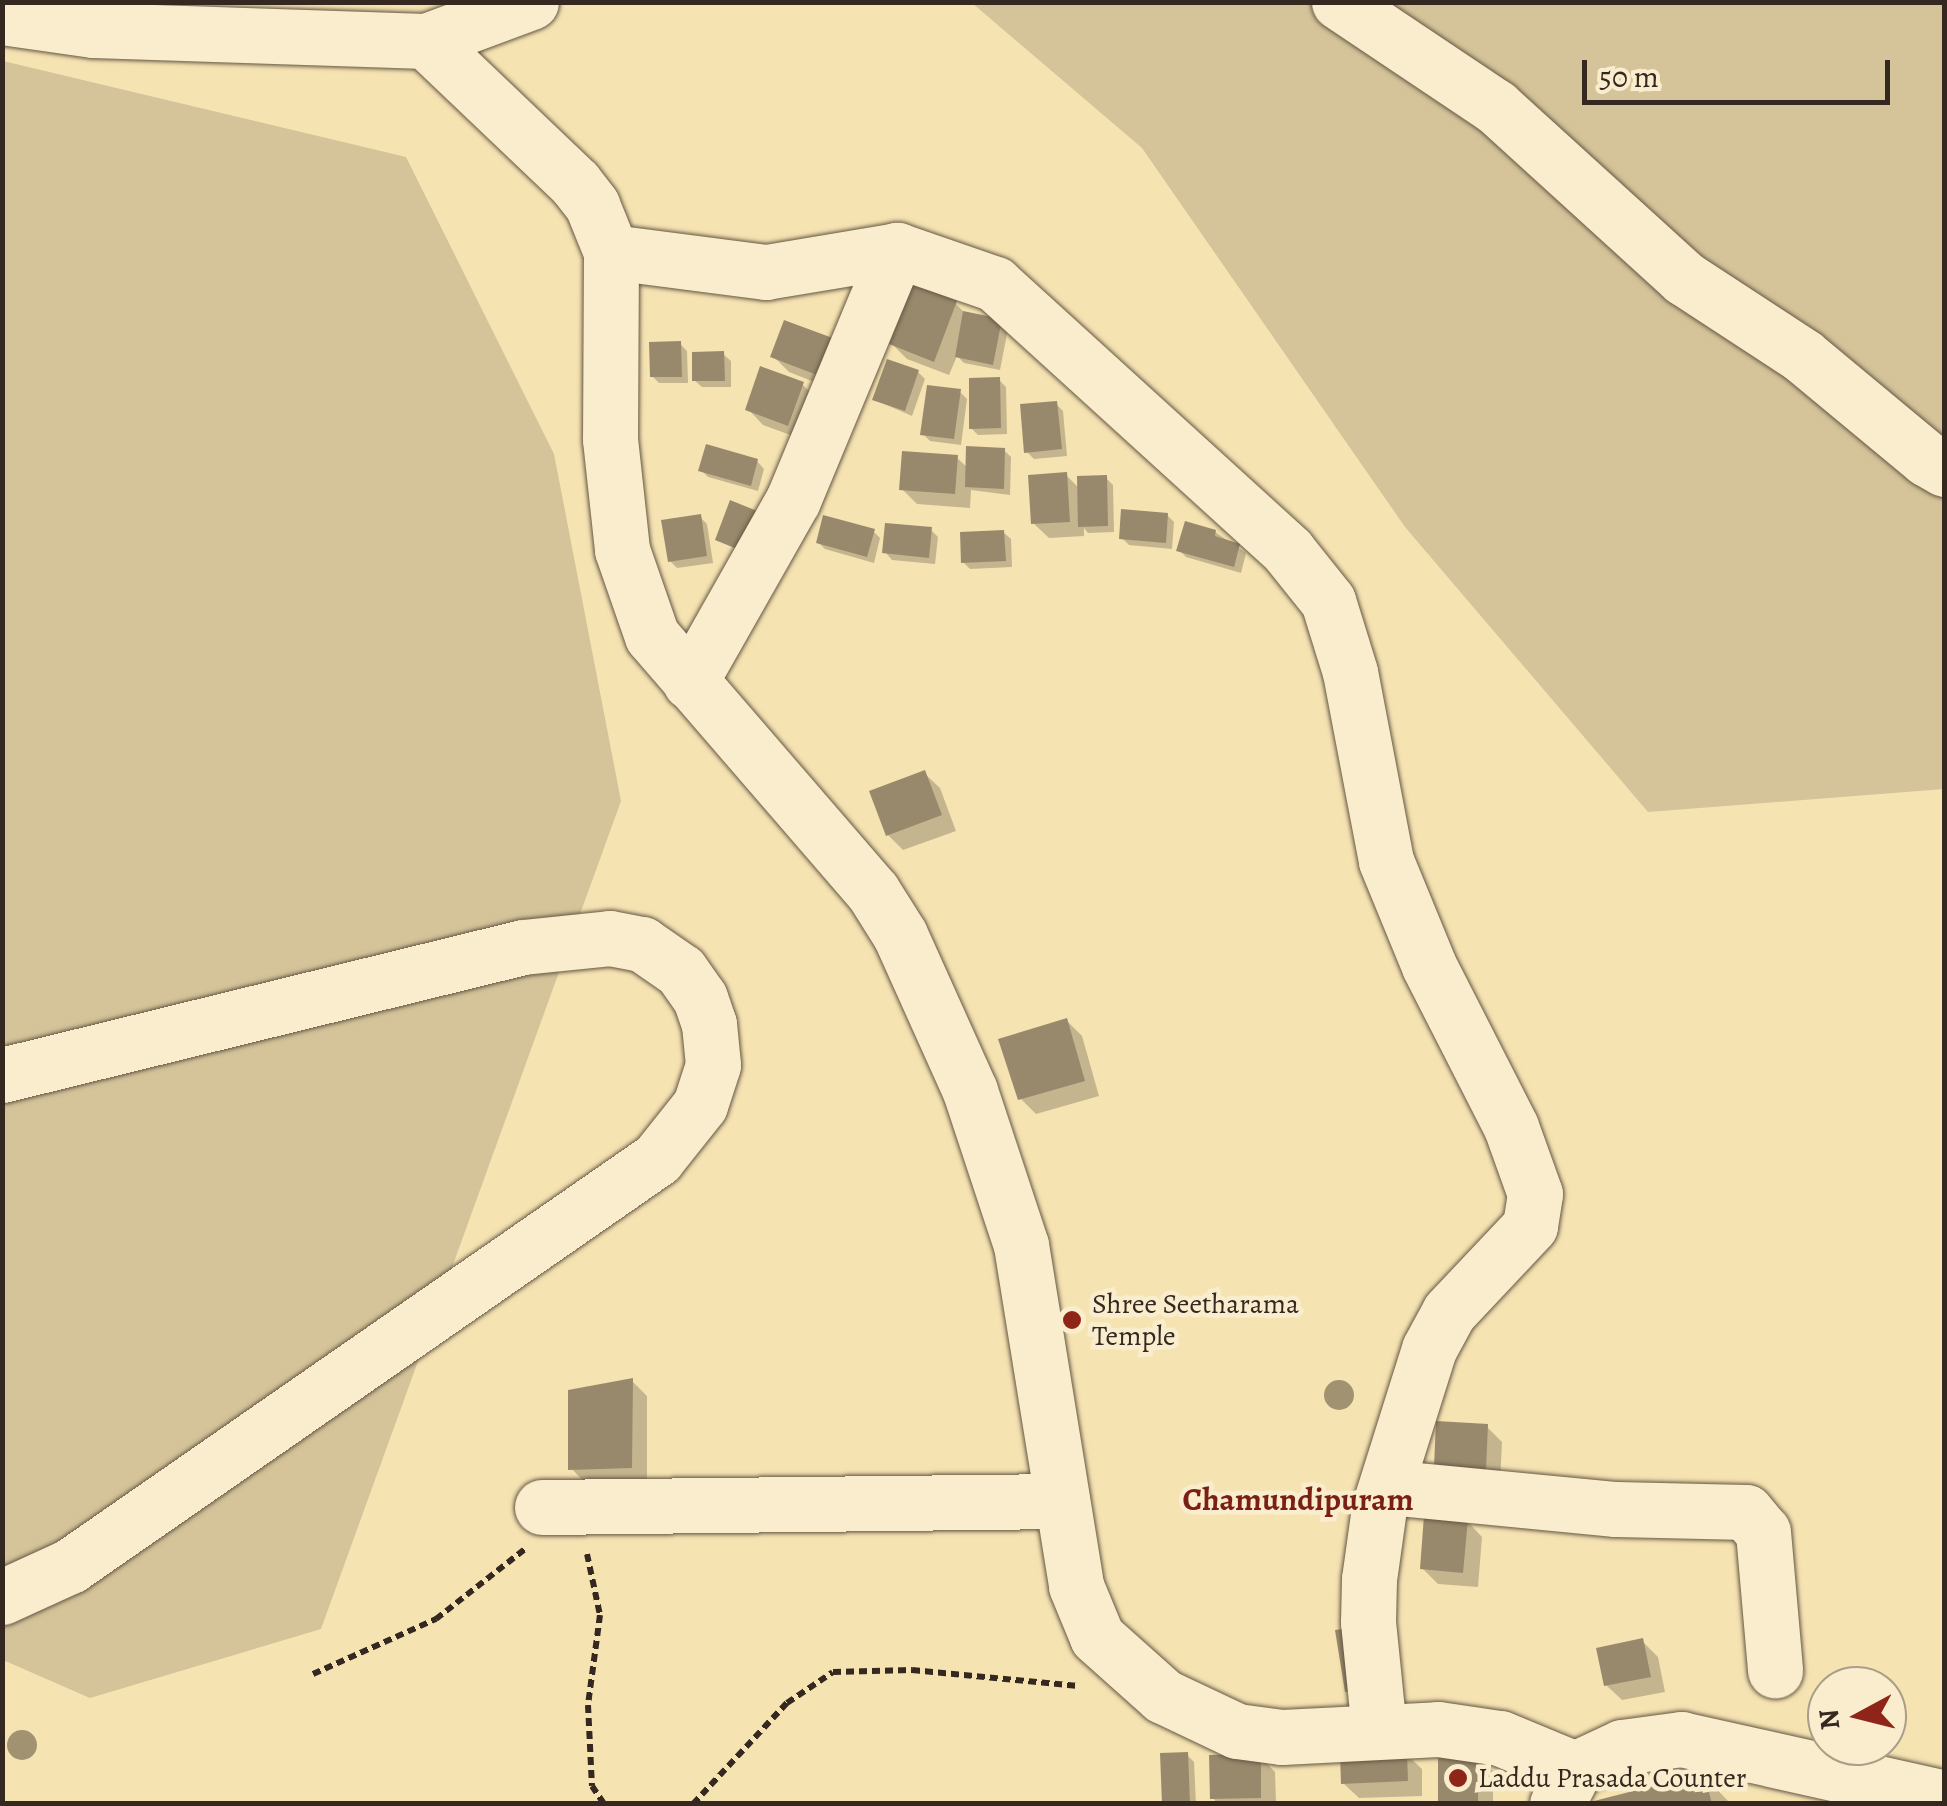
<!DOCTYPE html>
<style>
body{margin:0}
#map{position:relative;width:1947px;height:1806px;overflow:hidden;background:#f6e3b2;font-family:Alegreya,serif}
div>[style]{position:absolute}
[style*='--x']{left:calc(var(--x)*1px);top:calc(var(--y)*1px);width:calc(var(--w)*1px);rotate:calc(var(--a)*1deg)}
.green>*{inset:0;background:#d5c399}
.shadow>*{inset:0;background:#0003}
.building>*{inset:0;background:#99896c}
.path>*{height:6px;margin-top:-3px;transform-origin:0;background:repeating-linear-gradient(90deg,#342820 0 8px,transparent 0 13px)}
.roads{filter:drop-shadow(0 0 2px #645744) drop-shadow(0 0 2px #645744)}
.minor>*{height:55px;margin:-27.5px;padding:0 27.5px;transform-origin:27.5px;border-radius:27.5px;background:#f9edcd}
.trees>*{width:30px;height:30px;margin:-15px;border-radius:50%;background:#a19272}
.dots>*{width:28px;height:28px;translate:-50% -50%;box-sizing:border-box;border:5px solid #f9edcd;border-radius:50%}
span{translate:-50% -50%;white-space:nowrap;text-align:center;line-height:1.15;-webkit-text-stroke:9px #f9edcd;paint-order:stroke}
.poi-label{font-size:28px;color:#342820}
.left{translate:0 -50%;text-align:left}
.quarter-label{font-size:32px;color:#7a1f14;font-weight:700}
.frame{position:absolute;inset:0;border:5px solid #342820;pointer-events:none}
.north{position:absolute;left:1807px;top:1666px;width:100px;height:100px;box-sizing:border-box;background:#f9edcd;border:2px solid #aa9e88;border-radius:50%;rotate:263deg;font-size:28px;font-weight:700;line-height:40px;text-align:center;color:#342820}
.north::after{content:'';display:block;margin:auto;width:35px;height:45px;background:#8f2418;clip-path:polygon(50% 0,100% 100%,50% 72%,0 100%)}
.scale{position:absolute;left:1582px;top:60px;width:308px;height:45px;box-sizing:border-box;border:5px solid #342820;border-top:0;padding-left:12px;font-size:30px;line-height:35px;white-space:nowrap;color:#342820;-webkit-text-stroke:8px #f9edcd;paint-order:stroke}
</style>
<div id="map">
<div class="green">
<i style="clip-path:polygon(972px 3px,1944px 3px,1944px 789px,1648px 812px,1405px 527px,1142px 148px)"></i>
<i style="clip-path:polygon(3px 61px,406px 157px,554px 454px,621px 801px,321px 1629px,90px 1698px,3px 1660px)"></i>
</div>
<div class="shadow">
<i style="clip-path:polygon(955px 303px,967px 315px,1008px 329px,1000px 370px,964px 363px,957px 356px,949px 375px,907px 359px,892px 344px)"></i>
<i style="clip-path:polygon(786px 323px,840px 392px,789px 372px,773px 356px)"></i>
<i style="clip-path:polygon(680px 344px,687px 351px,688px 383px,659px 383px,652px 376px)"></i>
<i style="clip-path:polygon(723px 354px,731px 361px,731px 387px,702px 387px,694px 380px)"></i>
<i style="clip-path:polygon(918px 372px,925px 379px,912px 416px,875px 400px)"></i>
<i style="clip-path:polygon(999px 380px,1006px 387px,1007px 434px,978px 435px,971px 428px)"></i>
<i style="clip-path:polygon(803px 385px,818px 400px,804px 440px,763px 425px,748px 409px)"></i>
<i style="clip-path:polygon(960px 392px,967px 399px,961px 445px,930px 441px,923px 434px)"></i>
<i style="clip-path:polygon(1056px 404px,1063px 411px,1067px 456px,1034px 459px,1027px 452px)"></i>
<i style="clip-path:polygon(1004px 450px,1011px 457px,1010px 495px,971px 490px,970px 508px,917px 504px,902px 489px,957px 458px,968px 468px)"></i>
<i style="clip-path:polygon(757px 461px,764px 469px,758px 491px,708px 477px,701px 470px)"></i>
<i style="clip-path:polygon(1066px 475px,1080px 489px,1106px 478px,1113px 485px,1114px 532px,1088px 533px,1084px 528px,1084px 536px,1049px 538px,1033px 523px)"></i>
<i style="clip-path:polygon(1167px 515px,1174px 522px,1172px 549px,1129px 545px,1122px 538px)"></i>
<i style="clip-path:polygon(700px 517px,707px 524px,713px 563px,677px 568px,670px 561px)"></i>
<i style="clip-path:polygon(931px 530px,938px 537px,935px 564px,892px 560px,885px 552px)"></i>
<i style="clip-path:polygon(873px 531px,880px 538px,874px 563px,825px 549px,818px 542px)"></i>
<i style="clip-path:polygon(1003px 532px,1011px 539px,1012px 567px,970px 569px,963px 562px)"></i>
<i style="clip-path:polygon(1215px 532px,1246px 553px,1241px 573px,1186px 557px,1179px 550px)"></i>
<i style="clip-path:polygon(924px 773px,940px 788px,956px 831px,903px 850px,888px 835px)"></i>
<i style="clip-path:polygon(1066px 1020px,1082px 1036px,1099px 1096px,1036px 1114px,1021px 1099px)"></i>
<i style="clip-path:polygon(632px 1381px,647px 1396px,647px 1482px,586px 1484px,571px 1468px)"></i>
<i style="clip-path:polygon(1487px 1427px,1502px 1442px,1500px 1485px,1452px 1482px)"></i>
<i style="clip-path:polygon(1467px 1521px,1482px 1537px,1478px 1587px,1438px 1584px,1422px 1568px)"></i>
<i style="clip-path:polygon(1642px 1641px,1658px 1657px,1665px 1692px,1622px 1700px,1606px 1685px)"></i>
<i style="clip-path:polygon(1406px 1754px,1422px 1769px,1422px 1796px,1359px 1798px,1343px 1783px)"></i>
<i style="clip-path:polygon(1187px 1755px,1194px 1762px,1196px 1804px,1164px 1804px)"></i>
<i style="clip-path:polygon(1260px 1756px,1275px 1772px,1276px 1804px,1218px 1804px,1213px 1798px)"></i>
<i style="clip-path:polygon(1477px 1756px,1493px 1771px,1493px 1804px,1440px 1804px)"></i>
<i style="clip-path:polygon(1703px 1775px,1731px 1804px,1600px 1804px)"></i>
</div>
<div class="building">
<i style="clip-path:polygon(911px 283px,957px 301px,934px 362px,889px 344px)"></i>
<i style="clip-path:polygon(963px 311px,1002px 319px,993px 365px,955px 357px)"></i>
<i style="clip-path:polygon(784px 320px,838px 340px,825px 378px,770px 357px)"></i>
<i style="clip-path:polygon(681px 341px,682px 377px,650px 377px,649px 342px)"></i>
<i style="clip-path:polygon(724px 351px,725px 381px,692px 381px,692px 352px)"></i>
<i style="clip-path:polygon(887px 359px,919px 370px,905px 411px,872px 400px)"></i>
<i style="clip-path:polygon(760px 366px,804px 382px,788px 426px,745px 410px)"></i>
<i style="clip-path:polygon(1000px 377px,1001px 428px,969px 429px,969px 378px)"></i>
<i style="clip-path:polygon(927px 385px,961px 389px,954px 439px,920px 435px)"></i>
<i style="clip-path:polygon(1057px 401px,1062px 449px,1024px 453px,1020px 404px)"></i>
<i style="clip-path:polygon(706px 444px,758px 459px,751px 486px,698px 471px)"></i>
<i style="clip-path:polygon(966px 446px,1005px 448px,1004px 489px,965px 487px)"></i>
<i style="clip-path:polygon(902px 451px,958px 455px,955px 494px,899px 490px)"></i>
<i style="clip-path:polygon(1067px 472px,1070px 522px,1031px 524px,1028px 475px)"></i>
<i style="clip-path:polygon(1107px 475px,1108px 526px,1078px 527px,1077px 476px)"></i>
<i style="clip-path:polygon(730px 500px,762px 513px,747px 553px,715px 540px)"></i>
<i style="clip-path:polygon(1121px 509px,1168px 513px,1166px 543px,1119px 539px)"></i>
<i style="clip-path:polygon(701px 514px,707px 556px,668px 562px,661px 520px)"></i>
<i style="clip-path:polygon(823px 515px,875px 529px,867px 557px,816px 543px)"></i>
<i style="clip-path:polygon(1185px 521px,1216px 530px,1215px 536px,1240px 544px,1234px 567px,1176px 551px)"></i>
<i style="clip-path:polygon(885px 523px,932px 527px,929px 558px,882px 553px)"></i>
<i style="clip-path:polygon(1004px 530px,1006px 561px,961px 563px,960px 532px)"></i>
<i style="clip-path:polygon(925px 770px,942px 815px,886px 836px,869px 791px)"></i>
<i style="clip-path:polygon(1067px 1018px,1085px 1081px,1018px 1100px,998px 1039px)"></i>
<i style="clip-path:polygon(633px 1378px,632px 1468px,568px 1470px,568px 1390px)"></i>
<i style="clip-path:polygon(1436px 1421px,1488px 1424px,1486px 1470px,1434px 1467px)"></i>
<i style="clip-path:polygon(1424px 1515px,1468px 1519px,1463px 1573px,1420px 1569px)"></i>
<i style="clip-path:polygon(1357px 1627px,1367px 1689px,1345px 1692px,1335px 1630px)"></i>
<i style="clip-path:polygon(1643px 1638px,1651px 1677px,1604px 1686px,1596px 1648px)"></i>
<i style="clip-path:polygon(1407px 1751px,1408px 1781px,1341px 1784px,1340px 1754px)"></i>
<i style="clip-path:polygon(1188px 1752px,1190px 1804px,1162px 1804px,1160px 1753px)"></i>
<i style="clip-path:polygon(1438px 1753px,1478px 1753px,1478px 1804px,1438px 1804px)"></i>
<i style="clip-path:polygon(1261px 1754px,1261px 1798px,1210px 1799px,1209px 1755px)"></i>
<i style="clip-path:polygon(1704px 1773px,1712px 1804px,1590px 1804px,1590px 1802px)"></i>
</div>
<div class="path">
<i style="--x:587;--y:1554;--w:62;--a:78"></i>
<i style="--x:600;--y:1615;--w:91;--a:97.6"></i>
<i style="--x:588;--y:1705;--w:81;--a:87.2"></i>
<i style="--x:592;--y:1786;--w:22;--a:56"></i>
<i style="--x:313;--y:1674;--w:135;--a:-24.1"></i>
<i style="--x:436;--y:1619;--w:113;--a:-38.2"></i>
<i style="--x:693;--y:1804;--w:138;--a:-47.1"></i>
<i style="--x:787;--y:1703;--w:55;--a:-34"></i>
<i style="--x:833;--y:1672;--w:79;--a:-1.5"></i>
<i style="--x:912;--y:1670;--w:167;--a:5.5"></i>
</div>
<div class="roads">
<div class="minor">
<i style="--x:1339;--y:2;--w:189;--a:33.8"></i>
<i style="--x:1496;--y:107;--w:254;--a:42.3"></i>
<i style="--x:1684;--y:278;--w:142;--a:33.2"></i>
<i style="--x:1803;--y:356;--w:161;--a:39.7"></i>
<i style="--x:1927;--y:459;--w:20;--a:30"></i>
<i style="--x:2;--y:17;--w:92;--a:8.1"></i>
<i style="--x:93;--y:30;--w:333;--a:1.9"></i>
<i style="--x:426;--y:41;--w:206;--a:43.6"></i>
<i style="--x:575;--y:183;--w:28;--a:52"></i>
<i style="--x:592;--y:205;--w:51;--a:68"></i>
<i style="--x:611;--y:252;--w:187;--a:90.3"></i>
<i style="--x:610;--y:439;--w:112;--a:83.8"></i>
<i style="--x:622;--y:550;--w:91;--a:70.8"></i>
<i style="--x:652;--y:636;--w:338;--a:49.2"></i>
<i style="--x:873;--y:892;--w:51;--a:57.9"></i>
<i style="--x:900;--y:935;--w:171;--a:65.8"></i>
<i style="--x:970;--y:1091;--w:162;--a:71.7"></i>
<i style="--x:1021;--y:1245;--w:345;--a:80.8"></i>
<i style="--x:1076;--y:1586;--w:55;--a:67.6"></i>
<i style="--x:1097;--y:1637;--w:89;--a:41.8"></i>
<i style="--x:1163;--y:1696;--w:82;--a:25.3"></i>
<i style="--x:1237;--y:1731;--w:45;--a:7.6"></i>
<i style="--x:1282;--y:1737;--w:156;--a:-2.9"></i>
<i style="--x:1438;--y:1729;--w:63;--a:8.3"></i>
<i style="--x:1500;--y:1738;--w:81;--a:22.5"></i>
<i style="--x:426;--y:41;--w:112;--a:-20.4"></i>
<i style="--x:611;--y:252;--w:156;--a:7.4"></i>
<i style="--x:766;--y:272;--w:133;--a:-9.5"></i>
<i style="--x:897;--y:250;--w:104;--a:19.1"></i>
<i style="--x:995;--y:284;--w:396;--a:42.3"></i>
<i style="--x:1288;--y:551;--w:64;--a:51.3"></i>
<i style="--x:1328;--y:601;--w:74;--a:72.8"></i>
<i style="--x:1350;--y:672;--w:192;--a:79.2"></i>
<i style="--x:1386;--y:861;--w:113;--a:67.7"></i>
<i style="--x:1429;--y:966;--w:181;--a:63"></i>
<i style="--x:1511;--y:1127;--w:71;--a:70.3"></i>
<i style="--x:1535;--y:1194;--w:32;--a:99"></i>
<i style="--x:1530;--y:1226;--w:118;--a:133.3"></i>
<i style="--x:1449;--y:1312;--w:42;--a:118.4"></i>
<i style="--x:1429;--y:1349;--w:167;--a:107.5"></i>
<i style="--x:1379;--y:1508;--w:72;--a:98"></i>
<i style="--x:1369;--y:1579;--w:43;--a:91.3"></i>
<i style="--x:1368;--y:1622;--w:110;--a:84.2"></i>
<i style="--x:690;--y:682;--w:209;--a:-60.5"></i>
<i style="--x:793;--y:500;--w:271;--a:-67.4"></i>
<i style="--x:2;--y:1075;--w:536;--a:-13.8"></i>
<i style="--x:523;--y:947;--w:87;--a:-5.9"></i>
<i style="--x:610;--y:938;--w:33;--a:11"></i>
<i style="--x:642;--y:944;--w:47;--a:34.7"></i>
<i style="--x:681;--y:971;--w:33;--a:55"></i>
<i style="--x:700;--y:998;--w:28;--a:71"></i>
<i style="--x:709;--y:1024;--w:41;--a:84.4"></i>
<i style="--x:713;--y:1065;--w:42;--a:108"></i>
<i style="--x:700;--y:1105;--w:69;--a:128.5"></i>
<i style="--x:657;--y:1159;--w:714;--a:145.26"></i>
<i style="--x:70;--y:1566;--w:75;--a:155.5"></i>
<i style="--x:1387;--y:1487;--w:230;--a:5.5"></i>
<i style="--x:1616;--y:1509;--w:130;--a:1.3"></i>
<i style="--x:1746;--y:1512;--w:26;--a:50"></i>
<i style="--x:1763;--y:1532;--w:139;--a:85"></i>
<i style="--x:542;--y:1507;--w:520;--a:-0.66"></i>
<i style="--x:1557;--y:1804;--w:39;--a:-63"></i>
<i style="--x:1575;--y:1769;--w:52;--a:-25.1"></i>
<i style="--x:1622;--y:1747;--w:60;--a:-7.7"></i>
<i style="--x:1681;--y:1739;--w:270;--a:12.6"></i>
</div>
</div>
<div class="trees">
<i style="left:1339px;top:1395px"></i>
<i style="left:22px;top:1745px"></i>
</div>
<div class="dots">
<i style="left:1072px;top:1320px;background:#8f2418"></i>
<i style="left:1458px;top:1778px;background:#8f2418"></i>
</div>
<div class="poi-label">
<span class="left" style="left:1092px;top:1320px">Shree Seetharama<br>Temple</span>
<span class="left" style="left:1478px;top:1778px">Laddu Prasada Counter</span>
</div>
<div class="quarter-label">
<span style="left:1298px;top:1499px">Chamundipuram</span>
</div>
<div class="frame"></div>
<div class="north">N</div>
<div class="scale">50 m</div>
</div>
